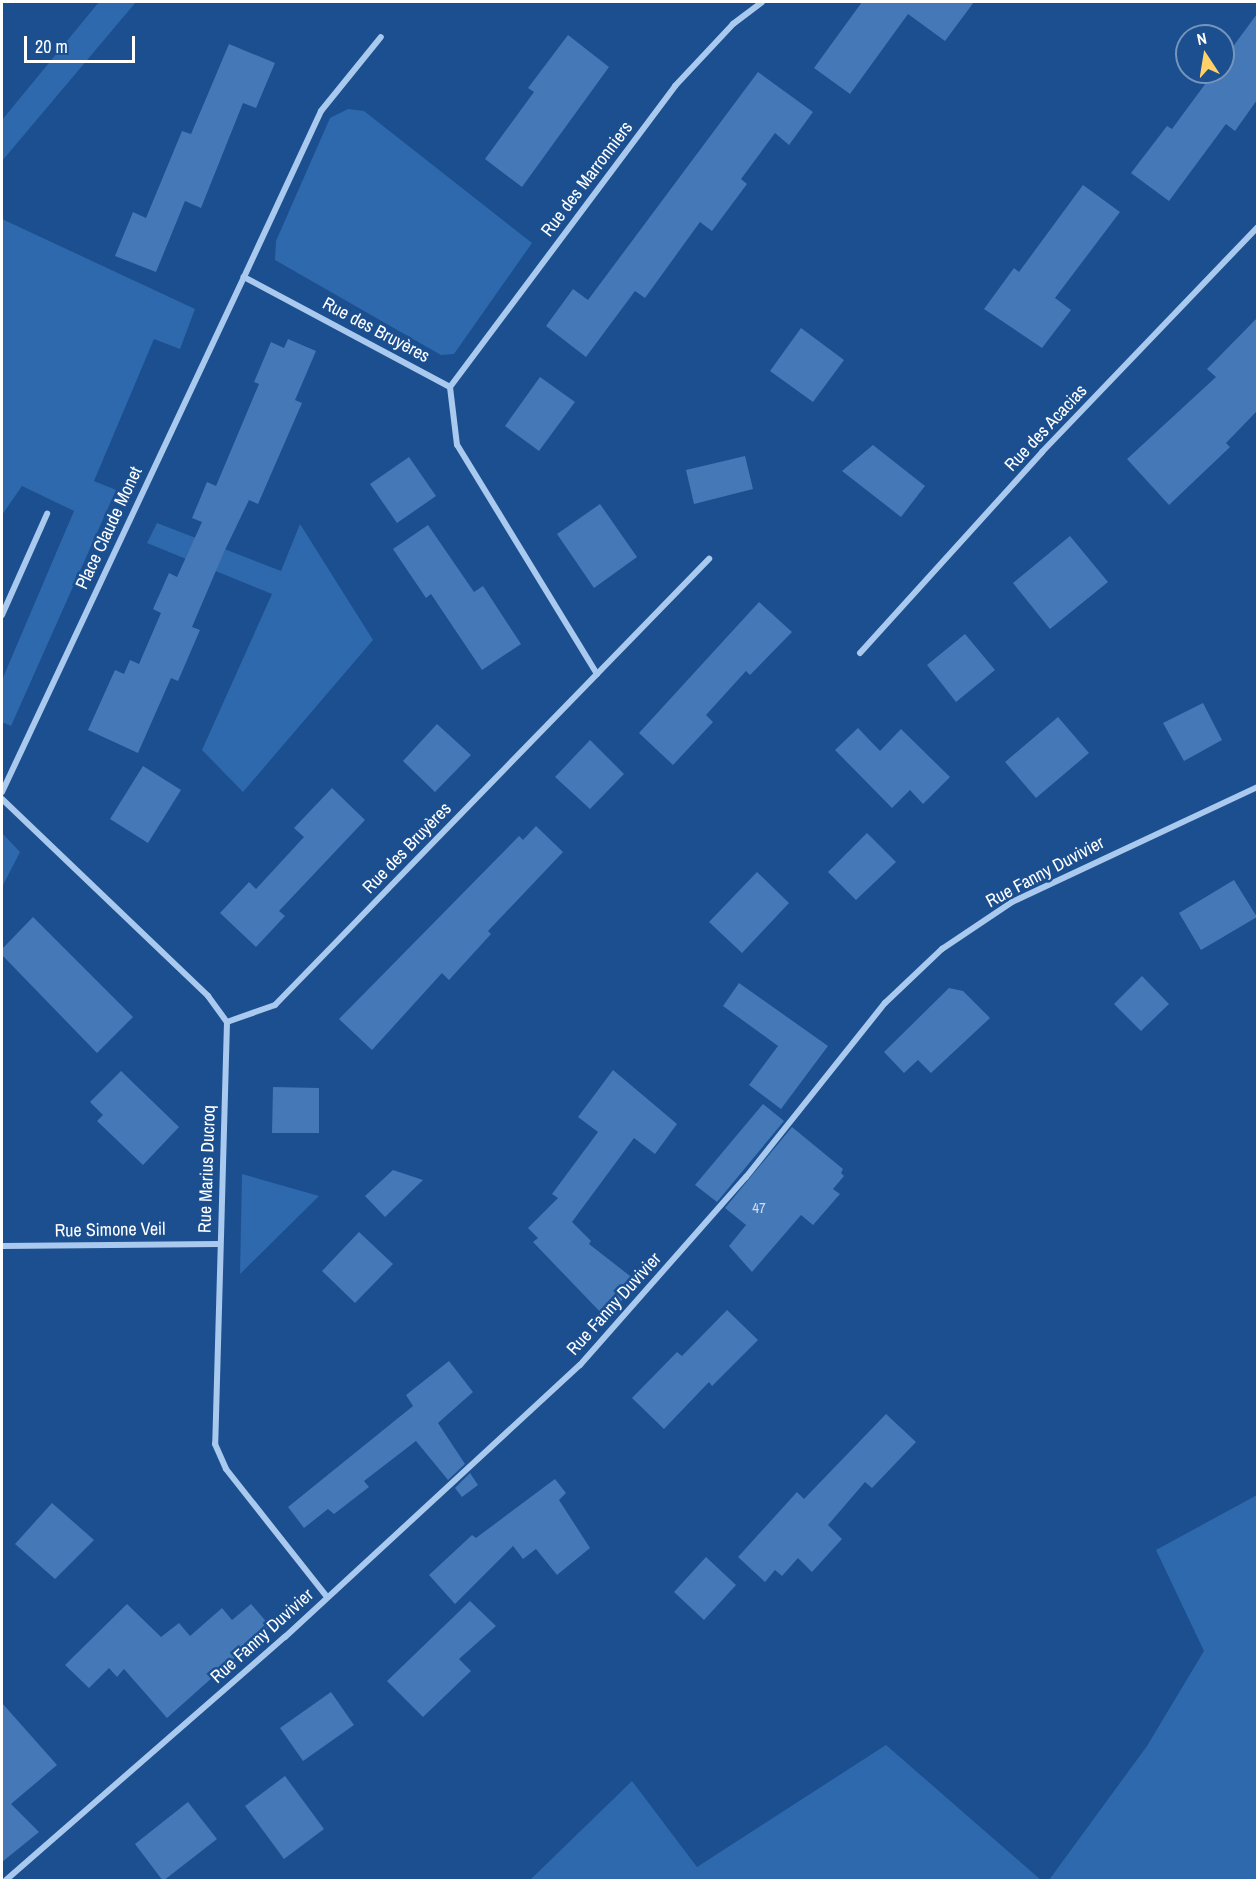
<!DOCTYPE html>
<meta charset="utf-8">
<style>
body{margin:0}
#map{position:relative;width:1259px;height:1882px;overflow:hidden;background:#1b4f8f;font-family:"Archivo Narrow",sans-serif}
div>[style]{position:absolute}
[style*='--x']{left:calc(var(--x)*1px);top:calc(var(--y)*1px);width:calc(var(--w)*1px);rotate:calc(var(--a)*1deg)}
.green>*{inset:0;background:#2e69ad}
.building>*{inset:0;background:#4478b7}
.minor>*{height:6px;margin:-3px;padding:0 3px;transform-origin:3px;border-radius:3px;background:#a9c9ee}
span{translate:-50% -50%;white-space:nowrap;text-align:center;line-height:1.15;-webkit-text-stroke:5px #1b4f8f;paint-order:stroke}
.number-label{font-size:15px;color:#d0dded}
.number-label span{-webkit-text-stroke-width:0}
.street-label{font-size:18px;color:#fff}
.frame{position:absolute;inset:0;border:3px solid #fff;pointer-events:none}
.north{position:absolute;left:1175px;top:24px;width:60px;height:60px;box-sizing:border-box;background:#1b4f8f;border:2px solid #7695bc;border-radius:50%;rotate:348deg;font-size:16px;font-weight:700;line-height:24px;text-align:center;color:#fff}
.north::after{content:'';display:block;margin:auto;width:21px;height:27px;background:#ffd166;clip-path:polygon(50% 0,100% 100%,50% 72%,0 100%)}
.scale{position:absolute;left:24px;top:36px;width:111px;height:27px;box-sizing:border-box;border:3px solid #fff;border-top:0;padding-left:8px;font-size:18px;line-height:21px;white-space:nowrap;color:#fff;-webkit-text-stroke:4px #1b4f8f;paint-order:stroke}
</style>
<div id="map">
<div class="green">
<i style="clip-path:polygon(99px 2px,136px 2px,2px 161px,2px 120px)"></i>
<i style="clip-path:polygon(348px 109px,364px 111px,532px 243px,454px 354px,441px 355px,275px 260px,276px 241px,330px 118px)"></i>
<i style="clip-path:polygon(2px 219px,195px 309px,180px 349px,154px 339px,94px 481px,116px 490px,11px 726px,2px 722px,2px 680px,74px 511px,22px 486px,2px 515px)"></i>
<i style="clip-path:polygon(157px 523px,281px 571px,300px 524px,373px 640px,243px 792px,202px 750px,272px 594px,147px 543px)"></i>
<i style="clip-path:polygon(2px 833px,20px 852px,2px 887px)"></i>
<i style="clip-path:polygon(242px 1174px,319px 1196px,240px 1274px)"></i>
<i style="clip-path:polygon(1257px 1495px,1257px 1880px,1049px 1880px,1147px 1746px,1204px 1651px,1156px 1550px)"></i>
<i style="clip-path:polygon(886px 1745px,1041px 1880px,530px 1880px,632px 1781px,697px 1867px)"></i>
</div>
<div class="building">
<i style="clip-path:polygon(862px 2px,974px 2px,945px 41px,908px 14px,850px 94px,814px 68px)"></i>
<i style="clip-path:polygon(1257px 14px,1257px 100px,1235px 131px,1226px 124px,1169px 201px,1131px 173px,1167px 126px,1172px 129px,1214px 72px,1223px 72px,1223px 60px)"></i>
<i style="clip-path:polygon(568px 35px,609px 67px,522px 187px,485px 159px,534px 92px,528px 88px)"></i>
<i style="clip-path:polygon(229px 44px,275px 63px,256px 108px,243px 103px,201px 208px,185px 201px,156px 272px,115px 256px,133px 212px,146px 218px,182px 131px,191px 134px)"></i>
<i style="clip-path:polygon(758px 72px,813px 112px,789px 145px,775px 133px,741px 179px,747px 184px,712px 231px,700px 222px,645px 298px,635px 291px,586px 357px,546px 326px,573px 289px,588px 300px)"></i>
<i style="clip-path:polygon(1083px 185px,1120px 212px,1055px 298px,1071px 310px,1042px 348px,984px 309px,1014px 268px,1019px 272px)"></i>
<i style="clip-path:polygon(1257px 318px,1257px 411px,1226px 443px,1230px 447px,1169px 505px,1127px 459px,1216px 377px,1207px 369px)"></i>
<i style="clip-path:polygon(801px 328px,844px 360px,813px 402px,770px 371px)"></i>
<i style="clip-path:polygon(288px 339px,316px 351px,295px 400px,302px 403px,258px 504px,249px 500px,224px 552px,192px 627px,200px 630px,178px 681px,171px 678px,138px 753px,88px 730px,115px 670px,124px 674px,130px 660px,139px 664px,161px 613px,153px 609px,169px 573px,177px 577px,202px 522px,192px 518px,207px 482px,216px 486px,259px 384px,254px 382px,271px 342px,284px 348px)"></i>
<i style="clip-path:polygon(540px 377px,575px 402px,539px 451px,505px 426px)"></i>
<i style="clip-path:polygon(873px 445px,925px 486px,901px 517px,842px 471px)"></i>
<i style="clip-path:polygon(745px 456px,753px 489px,694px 504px,686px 470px)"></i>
<i style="clip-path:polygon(409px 457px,436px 496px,397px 523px,370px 484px)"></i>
<i style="clip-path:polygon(600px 504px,637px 557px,594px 588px,557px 534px)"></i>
<i style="clip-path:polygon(428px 525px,474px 592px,483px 586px,521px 644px,482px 670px,431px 594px,426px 598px,393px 549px)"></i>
<i style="clip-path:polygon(1070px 536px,1108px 582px,1050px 629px,1013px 583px)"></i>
<i style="clip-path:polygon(759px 602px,792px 632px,750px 675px,746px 671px,706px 715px,713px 722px,673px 765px,639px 733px)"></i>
<i style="clip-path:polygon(965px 634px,995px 670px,956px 702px,927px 665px)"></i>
<i style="clip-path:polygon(1203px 703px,1222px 740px,1184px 761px,1163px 723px)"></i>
<i style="clip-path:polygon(1058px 717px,1089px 753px,1036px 798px,1005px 762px)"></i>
<i style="clip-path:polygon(437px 724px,471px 755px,435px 792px,403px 761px)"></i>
<i style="clip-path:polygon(858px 728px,880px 751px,901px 729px,950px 777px,923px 804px,910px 790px,892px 808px,835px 750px)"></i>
<i style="clip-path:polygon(590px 740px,624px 774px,590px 809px,555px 777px)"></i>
<i style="clip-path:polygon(143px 766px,181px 790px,148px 843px,110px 819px)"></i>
<i style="clip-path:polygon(332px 788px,365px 820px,279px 911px,285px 916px,256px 947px,220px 913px,249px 882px,256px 889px,304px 837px,294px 828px)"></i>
<i style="clip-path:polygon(536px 826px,563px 852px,488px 931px,491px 934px,449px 980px,442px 973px,372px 1050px,339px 1019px,519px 836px,523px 840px)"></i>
<i style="clip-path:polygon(867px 833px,896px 862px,856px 900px,828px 872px)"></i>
<i style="clip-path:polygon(757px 872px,789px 903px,742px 953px,709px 922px)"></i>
<i style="clip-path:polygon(1234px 880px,1257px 917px,1201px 950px,1179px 913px)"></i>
<i style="clip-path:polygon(33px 917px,133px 1017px,97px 1053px,2px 955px,2px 949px)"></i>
<i style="clip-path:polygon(1142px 976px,1169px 1004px,1141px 1031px,1114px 1004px)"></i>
<i style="clip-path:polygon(739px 983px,828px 1046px,781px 1109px,749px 1085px,778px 1046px,723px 1006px)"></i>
<i style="clip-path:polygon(949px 988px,963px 991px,990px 1018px,931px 1073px,918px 1060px,904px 1073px,884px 1052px)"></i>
<i style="clip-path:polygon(613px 1070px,677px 1124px,655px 1154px,634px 1138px,572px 1222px,591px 1241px,589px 1244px,639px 1283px,605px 1317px,533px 1242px,538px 1238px,528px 1228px,558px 1198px,552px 1194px,598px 1132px,578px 1117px)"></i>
<i style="clip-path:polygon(121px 1071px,179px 1127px,143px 1165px,97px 1121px,103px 1115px,90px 1102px)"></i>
<i style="clip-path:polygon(273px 1087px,319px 1088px,319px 1133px,272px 1133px)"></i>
<i style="clip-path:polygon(763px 1104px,784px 1121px,717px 1202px,695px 1185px)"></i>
<i style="clip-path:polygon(792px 1127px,843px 1169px,841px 1173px,844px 1176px,833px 1189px,840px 1194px,813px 1225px,801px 1215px,752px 1272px,729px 1246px,746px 1225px,725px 1208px)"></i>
<i style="clip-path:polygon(393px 1170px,423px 1180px,385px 1217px,365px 1196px)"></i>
<i style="clip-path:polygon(359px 1232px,393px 1264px,355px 1303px,322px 1271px)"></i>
<i style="clip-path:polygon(727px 1310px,758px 1340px,712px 1386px,709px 1382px,664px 1429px,632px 1398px,677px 1352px,682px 1356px)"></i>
<i style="clip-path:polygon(449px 1361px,473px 1392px,438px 1423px,465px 1464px,448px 1480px,416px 1441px,364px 1481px,369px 1487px,334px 1514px,328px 1509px,304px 1528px,288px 1507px,413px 1406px,406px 1395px)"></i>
<i style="clip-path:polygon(886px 1414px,916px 1442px,872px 1488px,865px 1482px,828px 1525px,842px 1539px,812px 1572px,798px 1558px,782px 1576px,775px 1570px,765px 1582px,738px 1557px,797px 1492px,804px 1499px)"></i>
<i style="clip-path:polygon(470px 1473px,478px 1485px,462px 1497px,455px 1488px)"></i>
<i style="clip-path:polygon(555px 1479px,566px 1493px,559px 1500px,590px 1548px,557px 1575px,536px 1549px,523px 1559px,513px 1546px,455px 1604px,429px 1575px,472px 1535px,476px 1538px)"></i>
<i style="clip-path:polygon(52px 1503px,94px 1540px,55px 1579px,15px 1544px)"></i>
<i style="clip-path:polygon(706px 1557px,736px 1585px,704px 1620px,674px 1592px)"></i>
<i style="clip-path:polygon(470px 1601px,496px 1626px,459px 1659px,471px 1671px,423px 1717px,387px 1681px)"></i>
<i style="clip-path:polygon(127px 1604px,161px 1637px,179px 1623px,190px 1636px,222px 1608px,232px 1620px,251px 1604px,270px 1626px,167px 1718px,124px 1669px,117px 1677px,109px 1668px,89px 1688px,65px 1665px)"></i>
<i style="clip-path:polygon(331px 1692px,354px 1725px,303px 1761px,280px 1728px)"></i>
<i style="clip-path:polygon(2px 1703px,57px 1765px,11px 1804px,39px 1832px,2px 1862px)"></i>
<i style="clip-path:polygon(285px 1776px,324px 1829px,284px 1859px,245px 1806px)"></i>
<i style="clip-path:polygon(188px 1802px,217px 1839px,163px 1881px,135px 1844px)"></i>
</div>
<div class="minor">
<i style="--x:450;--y:387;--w:376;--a:-53.2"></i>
<i style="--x:675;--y:86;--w:85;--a:-46.9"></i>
<i style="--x:733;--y:24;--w:36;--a:-37"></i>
<i style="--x:2;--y:615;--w:111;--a:-66"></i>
<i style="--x:860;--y:653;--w:271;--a:-47.8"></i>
<i style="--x:1042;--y:452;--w:312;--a:-46.2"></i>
<i style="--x:597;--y:674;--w:161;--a:-45.8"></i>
<i style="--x:2;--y:792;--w:569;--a:-64.83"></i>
<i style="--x:2;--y:799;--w:285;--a:43.7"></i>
<i style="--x:208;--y:996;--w:32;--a:54"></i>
<i style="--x:227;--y:1022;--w:422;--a:91.6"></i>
<i style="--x:215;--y:1444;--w:27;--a:66"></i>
<i style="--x:226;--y:1469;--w:163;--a:51.7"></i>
<i style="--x:227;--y:1022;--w:51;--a:-19.5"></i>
<i style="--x:275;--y:1005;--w:462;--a:-45.8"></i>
<i style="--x:597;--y:674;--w:268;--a:-121.4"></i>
<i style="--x:457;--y:445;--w:58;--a:-96.9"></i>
<i style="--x:450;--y:387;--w:234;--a:-151.9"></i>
<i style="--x:244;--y:277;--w:183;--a:-65.1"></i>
<i style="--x:321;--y:111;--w:95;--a:-51"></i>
<i style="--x:2;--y:1246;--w:217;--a:-0.5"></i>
<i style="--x:6;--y:1880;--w:370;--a:-41.1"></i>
<i style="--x:285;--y:1637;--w:401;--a:-42.7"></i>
<i style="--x:580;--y:1365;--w:251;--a:-48.6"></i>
<i style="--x:746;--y:1177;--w:223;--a:-51.4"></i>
<i style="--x:885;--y:1003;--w:79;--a:-43.5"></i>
<i style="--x:942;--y:949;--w:84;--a:-33.9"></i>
<i style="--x:1012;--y:902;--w:272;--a:-25.1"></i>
</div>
<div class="number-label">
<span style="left:759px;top:1208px">47</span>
</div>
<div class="street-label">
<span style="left:587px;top:179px;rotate:-53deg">Rue des Marronniers</span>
<span style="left:376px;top:330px;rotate:28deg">Rue des Bruyères</span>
<span style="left:1046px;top:428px;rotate:-47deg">Rue des Acacias</span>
<span style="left:109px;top:528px;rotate:-65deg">Place Claude Monet</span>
<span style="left:407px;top:848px;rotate:-46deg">Rue des Bruyères</span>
<span style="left:1045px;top:872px;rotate:-28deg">Rue Fanny Duvivier</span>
<span style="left:207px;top:1169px;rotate:-88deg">Rue Marius Ducroq</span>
<span style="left:110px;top:1230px;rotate:-1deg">Rue Simone Veil</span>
<span style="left:614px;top:1304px;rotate:-48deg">Rue Fanny Duvivier</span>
<span style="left:262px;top:1636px;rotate:-42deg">Rue Fanny Duvivier</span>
</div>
<div class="frame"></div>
<div class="north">N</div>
<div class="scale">20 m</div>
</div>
